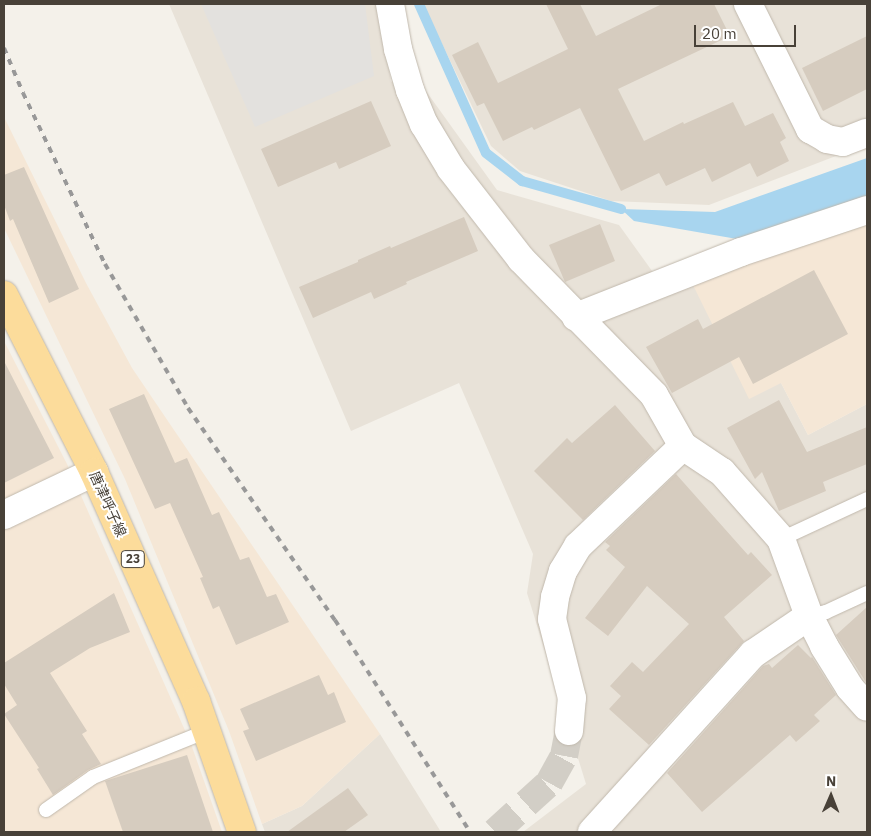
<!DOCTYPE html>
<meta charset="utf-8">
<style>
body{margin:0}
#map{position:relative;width:871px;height:836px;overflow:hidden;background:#f4f1ea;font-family:"IBM Plex Sans","Noto Sans JP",sans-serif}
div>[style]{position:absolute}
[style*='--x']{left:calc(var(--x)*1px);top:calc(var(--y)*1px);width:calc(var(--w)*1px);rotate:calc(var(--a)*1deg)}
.residential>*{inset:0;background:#e8e2d8}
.commercial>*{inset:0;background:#f5e7d6}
.parking>*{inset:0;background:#e3e1de}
.water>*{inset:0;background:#a8d5ef}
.stream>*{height:10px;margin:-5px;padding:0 5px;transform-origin:5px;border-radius:5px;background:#a8d5ef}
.building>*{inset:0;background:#d6ccbf}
.minor-tunnel>*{height:28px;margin-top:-14px;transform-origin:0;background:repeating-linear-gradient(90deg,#d2cec6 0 28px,transparent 0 42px)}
.roads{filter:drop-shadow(0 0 1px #c0b8ac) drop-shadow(0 0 1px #c0b8ac)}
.service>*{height:14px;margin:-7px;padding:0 7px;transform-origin:7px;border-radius:7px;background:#fff}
.minor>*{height:28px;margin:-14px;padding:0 14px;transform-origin:14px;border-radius:14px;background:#fff}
.primary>*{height:28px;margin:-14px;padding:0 14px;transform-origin:14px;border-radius:14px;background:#fcdc9b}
.rail>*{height:4px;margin-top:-2px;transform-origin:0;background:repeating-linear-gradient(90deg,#989898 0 6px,transparent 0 12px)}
span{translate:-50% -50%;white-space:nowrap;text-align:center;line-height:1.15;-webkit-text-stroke:4px #fff;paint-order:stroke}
.shield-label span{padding:1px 4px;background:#fff;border:1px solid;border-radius:4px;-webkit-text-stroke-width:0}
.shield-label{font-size:12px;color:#484138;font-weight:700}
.street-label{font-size:14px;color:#484138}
.frame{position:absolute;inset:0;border:5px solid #484138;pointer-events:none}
.north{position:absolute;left:806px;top:771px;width:50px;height:50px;-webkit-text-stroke:4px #fff;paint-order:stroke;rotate:1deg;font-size:14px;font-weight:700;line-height:20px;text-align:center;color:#484138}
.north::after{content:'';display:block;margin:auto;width:18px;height:22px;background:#484138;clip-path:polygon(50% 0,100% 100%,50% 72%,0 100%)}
.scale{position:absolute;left:694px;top:25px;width:102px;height:22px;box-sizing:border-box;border:2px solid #484138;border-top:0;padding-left:6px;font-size:15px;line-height:18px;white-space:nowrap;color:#484138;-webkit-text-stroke:4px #fff;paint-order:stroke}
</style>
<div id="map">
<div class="residential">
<i style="clip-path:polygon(169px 4px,379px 4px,391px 82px,413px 73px,497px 190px,619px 225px,665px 289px,691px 281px,781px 383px,808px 435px,867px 404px,867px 832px,523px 832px,586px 784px,527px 593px,533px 554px,459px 383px,351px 431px)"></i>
<i style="clip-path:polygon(423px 4px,867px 4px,867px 144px,709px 205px,611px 201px,520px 171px,491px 146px)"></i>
<i style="clip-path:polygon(380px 734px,441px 832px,265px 832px,262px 824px,302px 806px)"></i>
</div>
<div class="commercial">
<i style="clip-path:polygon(4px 117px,86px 283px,132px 368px,380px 734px,302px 806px,262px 824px,229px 731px,125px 479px,4px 228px)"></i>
<i style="clip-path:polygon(867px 222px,867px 404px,808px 435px,781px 383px,749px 399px,691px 281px)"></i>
<i style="clip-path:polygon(4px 341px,67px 464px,191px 744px,222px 832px,4px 832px)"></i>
</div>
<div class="parking">
<i style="clip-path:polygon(201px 4px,365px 4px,374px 76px,255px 127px)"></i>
</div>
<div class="water">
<i style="clip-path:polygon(867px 158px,867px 196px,737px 239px,634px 221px,621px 209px,715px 212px)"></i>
</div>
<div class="stream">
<i style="--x:419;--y:4;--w:163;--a:65.8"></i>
<i style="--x:486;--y:153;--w:46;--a:37.9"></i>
<i style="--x:522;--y:181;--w:103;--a:15.8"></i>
</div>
<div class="building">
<i style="clip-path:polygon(546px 4px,580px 4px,596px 36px,662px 4px,714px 4px,730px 36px,618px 89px,644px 141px,683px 122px,684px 124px,733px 102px,745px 126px,773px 113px,786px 138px,780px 142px,789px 161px,757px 177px,750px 163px,712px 182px,705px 168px,666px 186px,659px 173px,621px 191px,580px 108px,534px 130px,532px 127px,503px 141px,484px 103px,477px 106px,452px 55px,478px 42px,498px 83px,568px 49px)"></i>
<i style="clip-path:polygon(867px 36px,867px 89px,823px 111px,802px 68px)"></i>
<i style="clip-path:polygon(371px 101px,391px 146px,339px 169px,336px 162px,278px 187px,261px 149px)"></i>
<i style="clip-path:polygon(24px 167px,79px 289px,49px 303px,13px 219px,10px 221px,4px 205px,4px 175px)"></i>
<i style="clip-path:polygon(464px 217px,478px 251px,406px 282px,407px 284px,374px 299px,371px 292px,313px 318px,299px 287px,358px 262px,358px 260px,390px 246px,391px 248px)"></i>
<i style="clip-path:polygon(600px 224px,615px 261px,565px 282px,549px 245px)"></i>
<i style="clip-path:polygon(814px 270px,848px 334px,753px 384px,739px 357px,672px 393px,646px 347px,698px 319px,703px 329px)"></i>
<i style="clip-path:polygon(4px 361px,54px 458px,4px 483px)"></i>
<i style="clip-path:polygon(144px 394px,175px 463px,187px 458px,212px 515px,219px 512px,240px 560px,249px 557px,267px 597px,276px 594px,289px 622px,236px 645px,219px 606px,213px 609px,200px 578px,203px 577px,170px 503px,155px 509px,109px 409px)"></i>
<i style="clip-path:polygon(779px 400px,807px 452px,867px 427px,867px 464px,823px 482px,826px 491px,779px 511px,762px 472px,755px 479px,727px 428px)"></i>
<i style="clip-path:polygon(615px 405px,655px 451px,583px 520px,534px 471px,567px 438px,572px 443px)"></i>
<i style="clip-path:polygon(676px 474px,748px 555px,751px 552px,772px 575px,724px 617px,744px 641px,649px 745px,609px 709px,621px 696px,610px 686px,632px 662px,643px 672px,689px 624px,647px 586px,608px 636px,585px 618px,625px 567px,606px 550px,610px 546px,605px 542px)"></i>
<i style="clip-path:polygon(114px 593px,130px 632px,90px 648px,50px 673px,87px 731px,82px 734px,101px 764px,88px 770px,53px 795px,37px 769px,39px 768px,4px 714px,17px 705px,4px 684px,4px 663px)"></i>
<i style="clip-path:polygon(867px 607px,867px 684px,836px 635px)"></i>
<i style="clip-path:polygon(798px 645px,811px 658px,812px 657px,836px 695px,814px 715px,820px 721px,796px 742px,790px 735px,702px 812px,667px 773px,763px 666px,769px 664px,772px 668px)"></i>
<i style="clip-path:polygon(319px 675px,328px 695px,334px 692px,346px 722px,256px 761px,243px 731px,249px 729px,240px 709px)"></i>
<i style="clip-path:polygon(187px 755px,213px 832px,123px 832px,105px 781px)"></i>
<i style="clip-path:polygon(348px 788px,368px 815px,344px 832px,287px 832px)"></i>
</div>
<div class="minor-tunnel">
<i style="--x:495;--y:832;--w:73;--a:-42.2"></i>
<i style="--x:549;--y:783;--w:31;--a:-61"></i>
<i style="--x:564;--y:756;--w:25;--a:-79"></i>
</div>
<div class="roads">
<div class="service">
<i style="--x:781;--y:539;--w:95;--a:-24.9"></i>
<i style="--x:809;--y:616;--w:17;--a:-13"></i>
<i style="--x:826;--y:612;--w:45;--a:-24.9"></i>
<i style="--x:46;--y:810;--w:57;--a:-35.1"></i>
<i style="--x:93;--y:777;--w:123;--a:-22"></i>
</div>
<div class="minor">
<i style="--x:390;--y:4;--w:46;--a:79.9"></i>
<i style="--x:398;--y:49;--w:43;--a:73.7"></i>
<i style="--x:410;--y:90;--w:37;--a:68"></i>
<i style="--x:424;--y:124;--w:52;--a:59"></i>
<i style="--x:451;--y:169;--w:114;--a:52.1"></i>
<i style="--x:521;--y:259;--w:190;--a:45.6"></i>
<i style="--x:654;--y:395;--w:59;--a:60.4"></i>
<i style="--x:683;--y:446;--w:47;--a:33.7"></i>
<i style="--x:722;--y:472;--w:89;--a:48.6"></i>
<i style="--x:781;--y:539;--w:82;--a:70"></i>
<i style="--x:809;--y:616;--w:34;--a:63"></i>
<i style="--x:824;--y:646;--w:49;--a:58.2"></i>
<i style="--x:850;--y:688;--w:25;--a:48"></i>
<i style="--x:748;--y:4;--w:140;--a:63.6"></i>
<i style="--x:810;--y:129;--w:20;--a:30"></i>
<i style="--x:827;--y:139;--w:16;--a:11"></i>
<i style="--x:843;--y:142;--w:26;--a:-21"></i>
<i style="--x:576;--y:317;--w:177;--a:-21.5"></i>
<i style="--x:741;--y:252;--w:133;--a:-18.4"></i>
<i style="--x:4;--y:515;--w:100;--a:-25.5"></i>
<i style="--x:569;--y:731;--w:33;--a:-85"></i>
<i style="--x:572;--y:698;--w:81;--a:-104.2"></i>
<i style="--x:552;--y:619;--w:22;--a:-82"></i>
<i style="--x:555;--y:597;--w:27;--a:-73"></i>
<i style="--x:563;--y:571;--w:29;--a:-59"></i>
<i style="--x:578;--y:546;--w:145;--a:-43.6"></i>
<i style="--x:592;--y:832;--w:240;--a:-47.9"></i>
<i style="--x:753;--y:654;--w:68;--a:-34.2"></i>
</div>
<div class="primary">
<i style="--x:4;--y:295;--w:199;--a:63"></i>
<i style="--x:94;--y:472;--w:251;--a:66"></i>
<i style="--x:196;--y:701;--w:139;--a:70.7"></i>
</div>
</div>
<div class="rail">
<i style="--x:4;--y:48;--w:49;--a:67.1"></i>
<i style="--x:23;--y:93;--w:190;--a:64.4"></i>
<i style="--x:105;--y:264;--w:166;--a:60"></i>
<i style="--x:188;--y:408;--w:258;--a:55.3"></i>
<i style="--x:335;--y:620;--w:251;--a:57.5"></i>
</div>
<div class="shield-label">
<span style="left:133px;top:559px">23</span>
</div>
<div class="street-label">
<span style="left:108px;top:504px;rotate:66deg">唐津呼子線</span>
</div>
<div class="frame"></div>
<div class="north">N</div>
<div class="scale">20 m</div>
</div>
